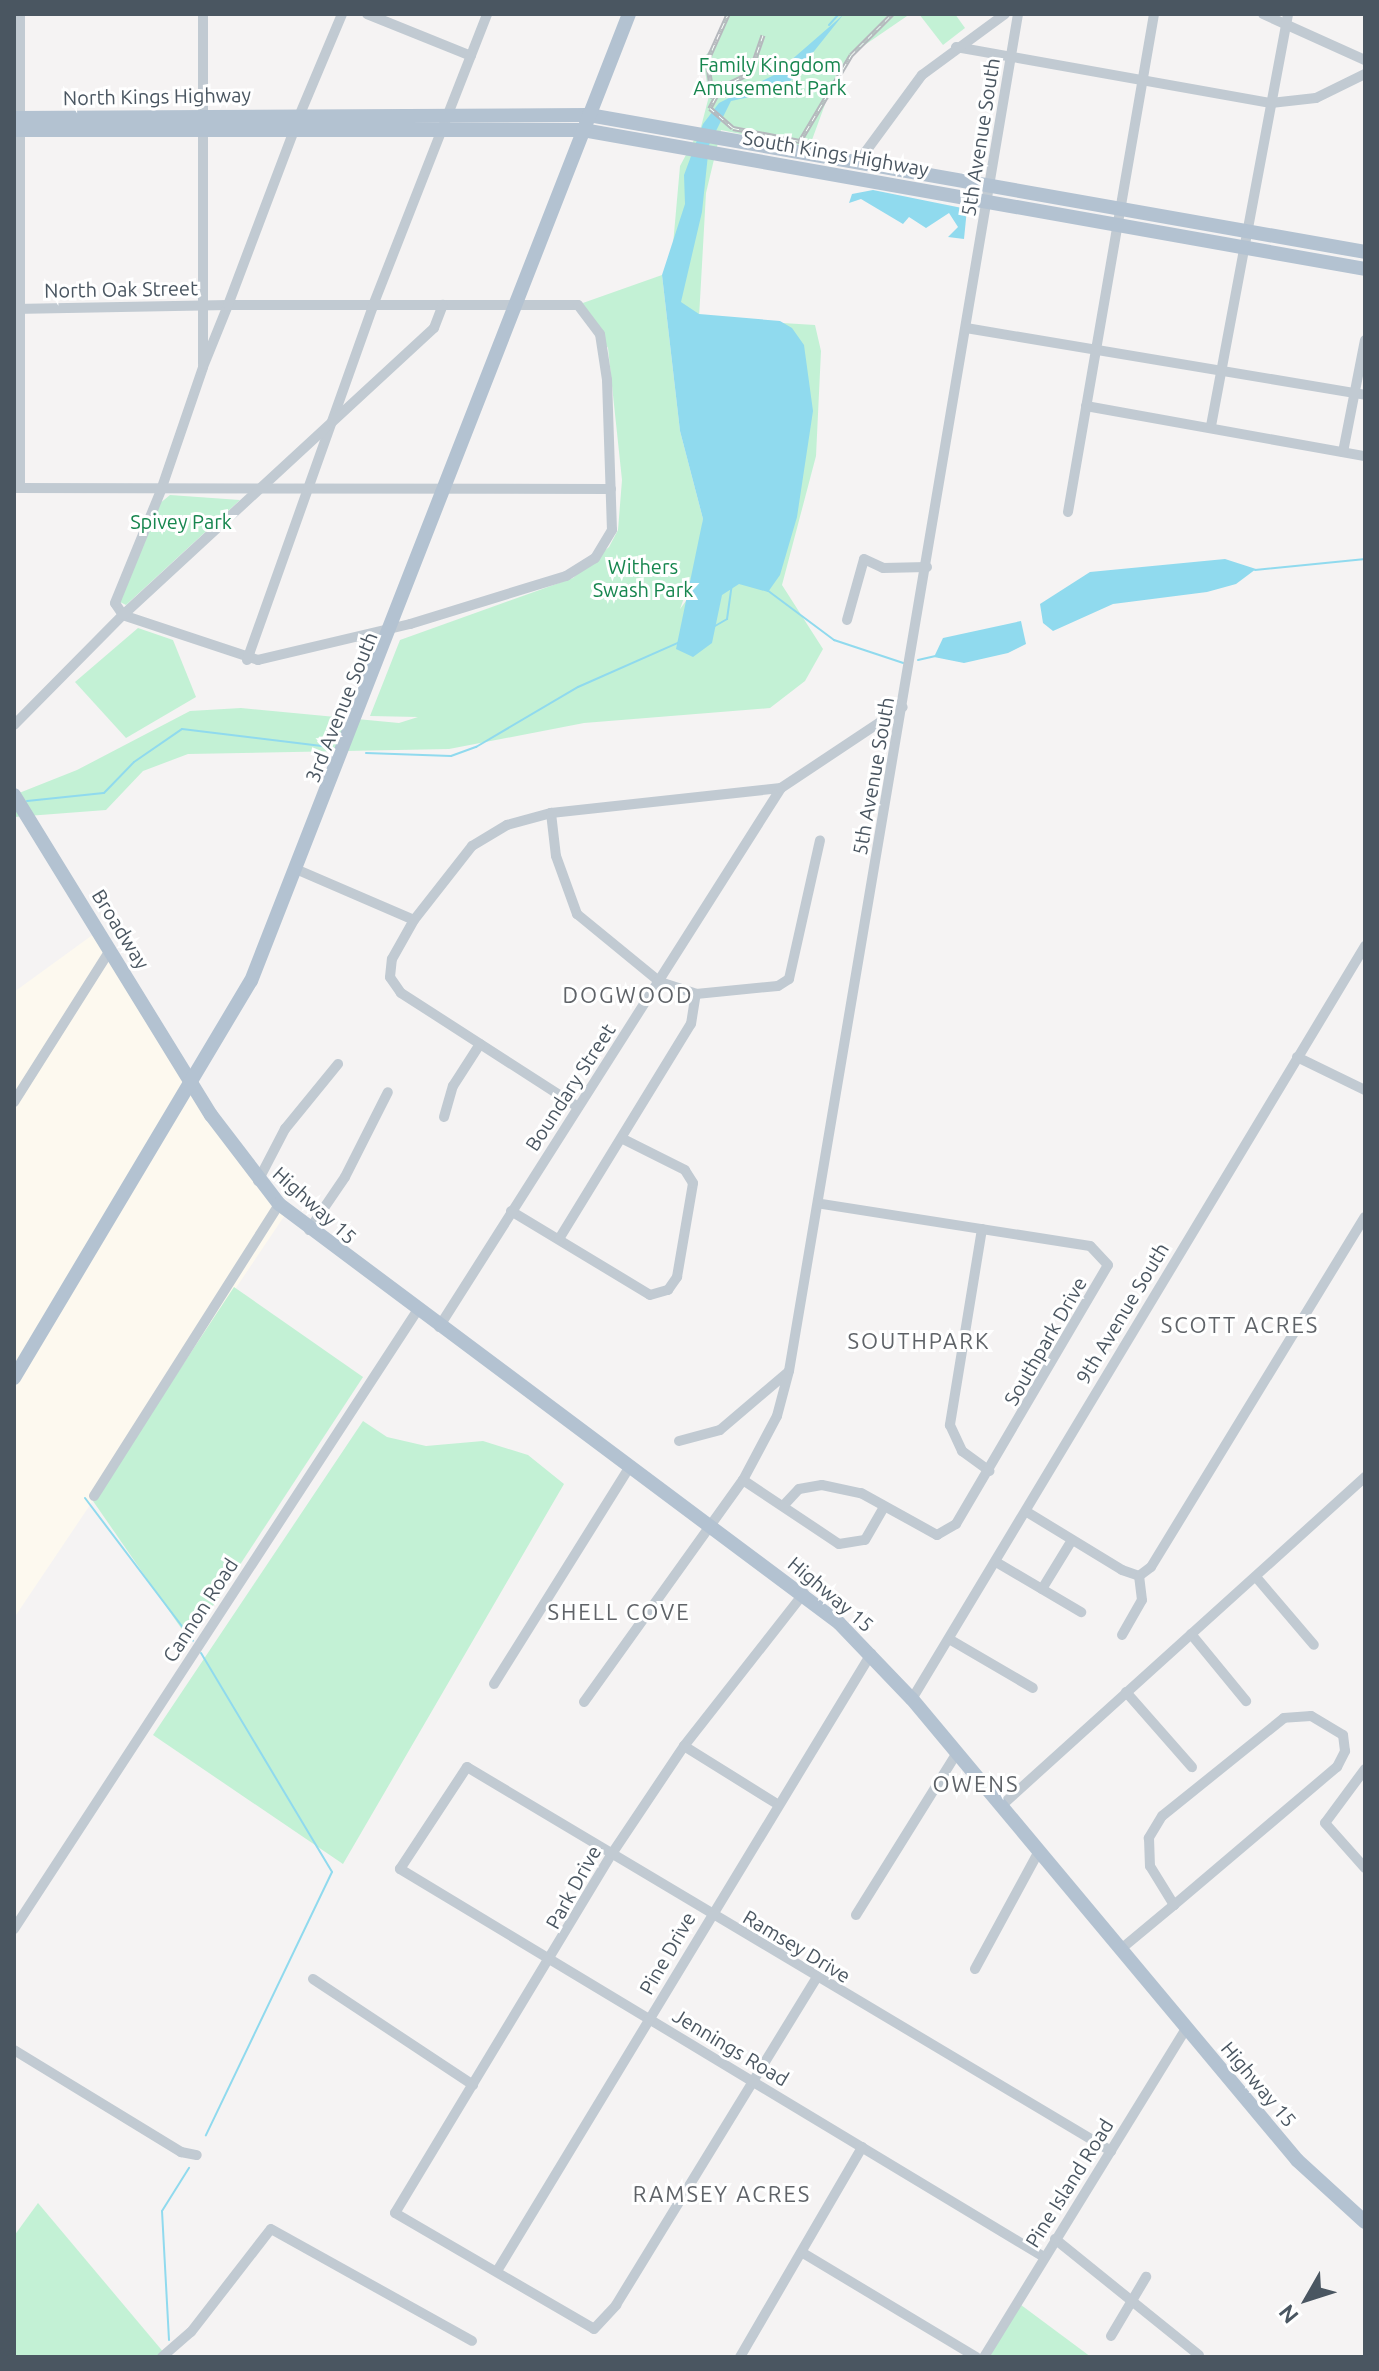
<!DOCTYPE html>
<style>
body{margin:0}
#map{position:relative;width:1379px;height:2371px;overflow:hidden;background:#f5f3f3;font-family:Ubuntu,sans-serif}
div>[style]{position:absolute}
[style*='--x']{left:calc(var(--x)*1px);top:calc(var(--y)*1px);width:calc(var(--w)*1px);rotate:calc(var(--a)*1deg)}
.commercial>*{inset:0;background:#fdf9ef}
.green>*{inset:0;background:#c3f1d5}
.water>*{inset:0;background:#90daee}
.stream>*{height:2px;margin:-1px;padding:0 1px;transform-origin:1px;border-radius:1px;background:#90daee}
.minor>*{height:10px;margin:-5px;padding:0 5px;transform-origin:5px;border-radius:5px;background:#c1cad2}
.major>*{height:14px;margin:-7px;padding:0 7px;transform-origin:7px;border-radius:7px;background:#b3c2d1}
.rail>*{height:5px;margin-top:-2.5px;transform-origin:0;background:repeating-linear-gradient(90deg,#fff 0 6px,#b5b8bd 0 12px);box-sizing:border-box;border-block:2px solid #b5b8bd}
span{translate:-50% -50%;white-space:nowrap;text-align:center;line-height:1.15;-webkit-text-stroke:6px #fff;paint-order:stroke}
.park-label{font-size:20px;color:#17864f}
.street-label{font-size:20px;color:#4a5661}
.neighbourhood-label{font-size:22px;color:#5f6368;letter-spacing:2px}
.frame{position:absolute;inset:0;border:16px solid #4a5661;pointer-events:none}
.north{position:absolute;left:1267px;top:2259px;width:80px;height:80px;-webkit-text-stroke:6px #fff;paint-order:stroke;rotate:231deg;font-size:22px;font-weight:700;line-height:32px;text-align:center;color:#4a5661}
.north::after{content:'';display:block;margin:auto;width:28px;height:36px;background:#4a5661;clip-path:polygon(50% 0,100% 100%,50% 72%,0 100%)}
</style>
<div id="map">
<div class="commercial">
<i style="clip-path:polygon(98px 931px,192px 1085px,287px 1212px,14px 1618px,14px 992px)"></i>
</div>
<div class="green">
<i style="clip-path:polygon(725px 14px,910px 14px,853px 53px,831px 88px,809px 148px,721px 130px,706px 193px,699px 318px,815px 325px,821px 351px,816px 456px,782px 585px,823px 649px,805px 681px,770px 708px,584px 723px,449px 749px,188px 754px,143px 771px,106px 810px,14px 817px,14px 795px,77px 770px,190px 711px,241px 708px,399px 723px,418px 717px,370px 716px,400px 640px,573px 578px,609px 547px,618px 530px,622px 480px,608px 348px,580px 304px,662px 275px,680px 431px,703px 519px,700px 554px,680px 609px,700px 582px,705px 496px,672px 256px,680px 166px,701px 127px,709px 96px,703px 58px,719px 41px)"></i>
<i style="clip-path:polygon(919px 14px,955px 14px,965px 28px,943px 45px)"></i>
<i style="clip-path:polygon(170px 495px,240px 500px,126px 605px,120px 602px,159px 504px)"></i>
<i style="clip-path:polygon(138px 628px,173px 640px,196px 697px,126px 738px,75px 682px)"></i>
<i style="clip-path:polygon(234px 1287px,363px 1377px,190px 1641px,93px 1501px)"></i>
<i style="clip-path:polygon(363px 1421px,387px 1437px,426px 1446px,483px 1441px,528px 1455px,564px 1484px,343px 1864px,153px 1735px)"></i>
<i style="clip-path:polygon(38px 2203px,165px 2354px,162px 2357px,14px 2357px,14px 2236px)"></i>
<i style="clip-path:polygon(1017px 2302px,1091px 2357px,984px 2357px)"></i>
</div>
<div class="water">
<i style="clip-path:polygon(843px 15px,783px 90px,731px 101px,709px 145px,702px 212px,681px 302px,699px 314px,780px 321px,792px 328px,804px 345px,813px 411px,797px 517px,780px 575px,768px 592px,739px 584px,722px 595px,712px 643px,693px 657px,676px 649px,703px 519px,680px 431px,662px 275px,685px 204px,684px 175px,703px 124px,719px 103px,774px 75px)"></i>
<i style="clip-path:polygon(873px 190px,967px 209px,964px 239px,948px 237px,958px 227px,949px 213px,926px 228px,909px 217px,903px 224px,861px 199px,849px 203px,852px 194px)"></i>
<i style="clip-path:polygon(1225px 559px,1256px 569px,1236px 584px,1207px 592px,1113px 604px,1053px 631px,1043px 623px,1040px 604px,1090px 572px)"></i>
<i style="clip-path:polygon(1021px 621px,1026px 644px,1008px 653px,964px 663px,934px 657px,943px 638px)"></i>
</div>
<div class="stream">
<i style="--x:829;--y:25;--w:15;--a:-48"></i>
<i style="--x:1255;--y:570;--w:111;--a:-5.7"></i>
<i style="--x:767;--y:590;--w:84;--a:36.7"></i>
<i style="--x:834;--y:640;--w:73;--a:18.4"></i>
<i style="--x:715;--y:626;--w:14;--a:-30"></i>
<i style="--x:727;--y:619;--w:35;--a:-82"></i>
<i style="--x:918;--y:660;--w:18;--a:-13"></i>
<i style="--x:366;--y:753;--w:85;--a:2"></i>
<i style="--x:451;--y:756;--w:27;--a:-20"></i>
<i style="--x:476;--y:747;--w:118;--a:-30.5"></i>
<i style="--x:578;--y:687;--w:111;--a:-23.8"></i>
<i style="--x:27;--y:801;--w:77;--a:-5.9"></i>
<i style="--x:104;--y:793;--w:43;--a:-45.9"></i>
<i style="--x:134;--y:762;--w:58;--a:-34.5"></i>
<i style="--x:182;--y:729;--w:149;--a:6.9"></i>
<i style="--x:85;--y:1498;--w:179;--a:52.9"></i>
<i style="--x:201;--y:1653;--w:255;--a:59.1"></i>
<i style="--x:332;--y:1872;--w:292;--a:115.6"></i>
<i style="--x:169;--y:2340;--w:129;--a:-93.1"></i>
<i style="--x:162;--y:2211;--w:51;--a:-57.9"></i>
</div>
<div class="minor">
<i style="--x:20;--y:14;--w:474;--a:90"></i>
<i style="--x:367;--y:14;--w:112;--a:22"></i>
<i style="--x:1263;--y:14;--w:112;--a:24.3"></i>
<i style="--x:956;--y:47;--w:320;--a:10.1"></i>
<i style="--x:1271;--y:103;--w:45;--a:-6.3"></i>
<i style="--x:1316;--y:98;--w:55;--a:-26.1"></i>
<i style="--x:858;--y:162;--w:108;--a:-53.7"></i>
<i style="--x:922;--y:75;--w:103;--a:-36.3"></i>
<i style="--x:14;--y:309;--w:214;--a:-1.1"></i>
<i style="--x:228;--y:305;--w:350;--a:0"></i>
<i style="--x:578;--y:305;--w:36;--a:53"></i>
<i style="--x:600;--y:334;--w:47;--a:81.3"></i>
<i style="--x:607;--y:380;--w:150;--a:88.1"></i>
<i style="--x:612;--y:530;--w:33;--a:121"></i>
<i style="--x:595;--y:558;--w:34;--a:148"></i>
<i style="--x:566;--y:576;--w:163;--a:162.9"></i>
<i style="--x:410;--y:624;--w:156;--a:166.7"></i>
<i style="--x:258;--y:660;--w:142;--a:-161.6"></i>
<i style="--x:123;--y:615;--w:14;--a:-124"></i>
<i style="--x:115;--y:603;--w:122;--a:-67.8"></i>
<i style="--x:161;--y:490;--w:130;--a:-71.1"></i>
<i style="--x:203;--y:367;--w:67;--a:-68"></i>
<i style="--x:228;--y:305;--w:204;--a:-69.3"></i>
<i style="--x:300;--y:114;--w:108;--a:-67.2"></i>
<i style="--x:966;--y:328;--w:405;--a:9.5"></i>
<i style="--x:203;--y:364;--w:350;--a:-90"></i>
<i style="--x:1086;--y:406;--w:283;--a:10.2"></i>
<i style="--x:1211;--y:426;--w:419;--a:-79.4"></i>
<i style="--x:1343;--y:452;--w:114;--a:-78.9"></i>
<i style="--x:14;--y:488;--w:597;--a:0.1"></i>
<i style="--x:1068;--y:512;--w:505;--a:-80.2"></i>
<i style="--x:847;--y:620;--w:63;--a:-74.4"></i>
<i style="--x:864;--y:559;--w:21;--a:25"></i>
<i style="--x:883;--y:568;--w:44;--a:-1.3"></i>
<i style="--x:247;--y:660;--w:374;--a:-70.4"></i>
<i style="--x:372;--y:308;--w:316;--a:-68.6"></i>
<i style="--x:14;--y:725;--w:155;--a:-45.3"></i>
<i style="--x:123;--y:615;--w:423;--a:-42.7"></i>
<i style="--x:434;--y:328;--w:25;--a:-69"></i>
<i style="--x:551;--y:813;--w:43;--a:83.4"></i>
<i style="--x:556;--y:856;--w:62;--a:70.1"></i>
<i style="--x:577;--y:914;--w:107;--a:39.3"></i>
<i style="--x:660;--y:982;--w:38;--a:18"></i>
<i style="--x:696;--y:994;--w:82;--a:-5.6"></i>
<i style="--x:778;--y:986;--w:13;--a:-32"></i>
<i style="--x:789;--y:979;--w:142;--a:-77.4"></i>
<i style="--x:298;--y:870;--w:126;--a:23.3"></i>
<i style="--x:1297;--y:1057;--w:76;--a:25.9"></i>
<i style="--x:14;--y:1102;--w:180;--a:-57.7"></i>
<i style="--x:578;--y:1107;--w:211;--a:-147.2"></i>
<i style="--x:401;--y:993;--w:19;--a:-125"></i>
<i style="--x:390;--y:977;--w:18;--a:-84"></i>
<i style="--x:392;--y:959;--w:45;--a:-60.6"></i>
<i style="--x:414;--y:920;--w:94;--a:-51.9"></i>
<i style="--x:472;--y:846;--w:41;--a:-31"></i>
<i style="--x:507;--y:825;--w:46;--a:-15.3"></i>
<i style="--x:551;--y:813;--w:231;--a:-6.2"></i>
<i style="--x:444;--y:1117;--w:32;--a:-74"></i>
<i style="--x:453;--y:1086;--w:50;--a:-57.3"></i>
<i style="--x:258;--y:1181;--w:59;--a:-62.6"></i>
<i style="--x:285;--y:1129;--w:84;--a:-50.8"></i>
<i style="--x:511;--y:1211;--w:162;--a:31.1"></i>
<i style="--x:650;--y:1295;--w:19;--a:-16"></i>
<i style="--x:668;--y:1290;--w:16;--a:-55"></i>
<i style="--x:677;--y:1277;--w:95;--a:-80.3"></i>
<i style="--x:693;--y:1183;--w:15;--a:-122"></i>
<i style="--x:685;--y:1170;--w:67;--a:-153.4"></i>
<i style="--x:982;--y:1229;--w:199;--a:99.3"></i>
<i style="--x:950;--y:1425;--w:29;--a:65"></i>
<i style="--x:962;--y:1451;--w:34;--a:36"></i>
<i style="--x:309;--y:1230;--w:64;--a:-55.8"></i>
<i style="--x:345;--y:1177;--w:95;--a:-63.2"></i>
<i style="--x:559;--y:1239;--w:252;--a:-58.5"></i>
<i style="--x:691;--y:1024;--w:30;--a:-81"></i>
<i style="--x:439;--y:1327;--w:638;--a:-57.6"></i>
<i style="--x:781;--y:788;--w:146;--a:-33.6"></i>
<i style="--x:679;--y:1441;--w:42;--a:-15"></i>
<i style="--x:720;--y:1430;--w:88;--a:-40.4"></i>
<i style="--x:743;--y:1480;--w:115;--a:33.7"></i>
<i style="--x:839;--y:1544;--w:26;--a:-9"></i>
<i style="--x:865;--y:1540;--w:38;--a:-60"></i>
<i style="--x:94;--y:1496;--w:346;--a:-57.6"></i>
<i style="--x:784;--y:1505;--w:22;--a:-47"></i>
<i style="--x:799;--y:1489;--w:23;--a:-10"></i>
<i style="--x:822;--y:1485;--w:40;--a:12"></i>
<i style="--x:861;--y:1493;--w:87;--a:28.9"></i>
<i style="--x:937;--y:1535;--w:22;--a:-30"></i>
<i style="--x:956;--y:1524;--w:300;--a:-59.6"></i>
<i style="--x:1108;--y:1265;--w:26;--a:-133"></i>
<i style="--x:1090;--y:1246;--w:272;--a:-171.1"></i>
<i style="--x:1027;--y:1512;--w:111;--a:31.4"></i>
<i style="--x:1122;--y:1570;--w:18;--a:19"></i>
<i style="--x:1139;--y:1576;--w:15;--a:-37"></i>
<i style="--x:1151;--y:1567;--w:410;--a:-58.6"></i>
<i style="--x:996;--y:1562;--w:99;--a:30.5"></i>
<i style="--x:1256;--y:1577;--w:89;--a:49.5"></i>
<i style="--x:1042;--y:1589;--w:57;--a:-58.5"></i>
<i style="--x:804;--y:1593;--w:194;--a:128.1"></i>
<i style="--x:684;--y:1746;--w:131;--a:123.8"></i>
<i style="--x:611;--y:1855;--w:418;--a:121.1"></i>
<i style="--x:395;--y:2213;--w:230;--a:30.2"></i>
<i style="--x:594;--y:2329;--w:33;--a:-47"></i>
<i style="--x:616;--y:2305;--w:382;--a:-58.5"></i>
<i style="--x:1191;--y:1634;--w:87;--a:50.6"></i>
<i style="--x:1122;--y:1635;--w:40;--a:-60.3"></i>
<i style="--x:1142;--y:1600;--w:24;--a:-97"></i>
<i style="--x:949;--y:1639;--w:97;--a:30.3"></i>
<i style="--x:494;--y:1684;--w:258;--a:-58"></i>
<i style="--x:1126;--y:1692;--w:100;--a:48.7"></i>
<i style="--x:912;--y:1699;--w:879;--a:-58.97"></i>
<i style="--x:584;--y:1702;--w:273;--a:-54.4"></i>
<i style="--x:743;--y:1480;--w:72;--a:-62"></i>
<i style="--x:777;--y:1416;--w:47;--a:-75.1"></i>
<i style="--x:789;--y:1371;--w:1376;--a:-80.42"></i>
<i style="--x:684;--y:1746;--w:110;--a:31.9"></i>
<i style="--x:1365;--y:1769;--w:67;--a:126.5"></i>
<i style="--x:1325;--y:1823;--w:60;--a:48.4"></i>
<i style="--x:1001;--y:1806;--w:491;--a:-42.1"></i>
<i style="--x:856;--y:1915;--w:191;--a:-58.1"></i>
<i style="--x:14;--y:1929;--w:738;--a:-56.89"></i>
<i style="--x:1121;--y:1949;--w:69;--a:-39.7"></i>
<i style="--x:1174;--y:1905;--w:214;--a:-40.3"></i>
<i style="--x:1337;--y:1767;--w:18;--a:-63"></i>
<i style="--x:1345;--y:1751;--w:16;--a:-97"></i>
<i style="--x:1343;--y:1735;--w:37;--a:-149"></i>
<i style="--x:1311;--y:1716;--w:27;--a:176"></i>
<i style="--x:1284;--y:1718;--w:156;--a:141.2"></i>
<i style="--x:1162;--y:1816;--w:26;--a:121"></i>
<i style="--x:1149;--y:1838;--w:28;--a:88"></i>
<i style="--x:1150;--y:1866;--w:46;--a:58.4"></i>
<i style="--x:975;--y:1969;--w:134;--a:-61.5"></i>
<i style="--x:313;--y:1979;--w:192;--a:33.5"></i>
<i style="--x:14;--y:2050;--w:196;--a:31.4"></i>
<i style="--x:181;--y:2152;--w:16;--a:11"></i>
<i style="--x:1055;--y:2239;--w:185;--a:38.9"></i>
<i style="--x:803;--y:2253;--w:202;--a:31"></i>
<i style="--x:1044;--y:2257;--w:752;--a:-148.93"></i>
<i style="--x:400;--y:1869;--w:122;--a:-56.7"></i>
<i style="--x:467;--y:1767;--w:750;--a:30.81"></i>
<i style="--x:497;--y:2271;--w:722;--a:-58.78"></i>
<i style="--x:1111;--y:2336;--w:69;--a:-59.3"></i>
<i style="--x:162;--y:2357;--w:38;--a:-41"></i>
<i style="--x:191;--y:2332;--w:130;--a:-52.2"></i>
<i style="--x:271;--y:2229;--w:230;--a:29.1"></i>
<i style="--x:740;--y:2357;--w:243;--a:-59.8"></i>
<i style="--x:984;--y:2357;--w:385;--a:-58.4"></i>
</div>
<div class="major">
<i style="--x:14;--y:118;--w:575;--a:-0.3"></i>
<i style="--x:589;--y:115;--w:788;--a:10.01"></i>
<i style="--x:14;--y:130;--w:569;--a:0"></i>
<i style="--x:583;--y:130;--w:794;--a:10.08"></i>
<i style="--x:14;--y:795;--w:376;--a:58.4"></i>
<i style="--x:211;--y:1115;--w:112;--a:52.6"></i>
<i style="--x:279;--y:1204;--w:699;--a:36.8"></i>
<i style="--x:839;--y:1623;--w:105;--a:46.2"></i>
<i style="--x:912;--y:1699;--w:601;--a:50.13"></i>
<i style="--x:1297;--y:2160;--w:92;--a:42.4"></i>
<i style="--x:14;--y:1378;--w:462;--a:-59.2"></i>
<i style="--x:251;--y:981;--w:1038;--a:-68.65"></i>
</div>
<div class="rail">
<i style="--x:763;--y:35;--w:40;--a:108.9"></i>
<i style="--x:750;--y:73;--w:32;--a:154"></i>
<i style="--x:721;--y:87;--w:24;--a:118"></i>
<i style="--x:710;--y:108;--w:30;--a:41"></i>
<i style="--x:733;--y:128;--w:68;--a:11"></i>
<i style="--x:800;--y:141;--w:100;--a:-59.3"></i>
<i style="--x:851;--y:55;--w:58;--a:-45"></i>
<i style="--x:713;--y:98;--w:37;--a:-99"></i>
<i style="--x:707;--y:61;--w:51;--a:-65.9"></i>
</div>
<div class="park-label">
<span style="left:770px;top:76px">Family Kingdom<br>Amusement Park</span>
<span style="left:181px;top:521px">Spivey Park</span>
<span style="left:643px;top:578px">Withers<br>Swash Park</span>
</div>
<div class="street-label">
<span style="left:157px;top:96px;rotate:-1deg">North Kings Highway</span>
<span style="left:980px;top:137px;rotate:-81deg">5th Avenue South</span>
<span style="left:836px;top:153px;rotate:10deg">South Kings Highway</span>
<span style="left:121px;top:289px;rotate:-1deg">North Oak Street</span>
<span style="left:341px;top:707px;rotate:-68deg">3rd Avenue South</span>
<span style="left:873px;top:776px;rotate:-80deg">5th Avenue South</span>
<span style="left:121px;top:929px;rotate:58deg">Broadway</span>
<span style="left:570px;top:1087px;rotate:-57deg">Boundary Street</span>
<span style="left:315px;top:1205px;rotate:42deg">Highway 15</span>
<span style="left:1122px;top:1313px;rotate:-59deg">9th Avenue South</span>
<span style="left:1045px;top:1341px;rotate:-60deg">Southpark Drive</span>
<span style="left:831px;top:1594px;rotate:40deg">Highway 15</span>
<span style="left:200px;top:1610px;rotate:-57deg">Cannon Road</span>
<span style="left:573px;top:1887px;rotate:-61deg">Park Drive</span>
<span style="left:797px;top:1946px;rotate:31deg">Ramsey Drive</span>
<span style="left:667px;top:1953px;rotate:-60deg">Pine Drive</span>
<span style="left:731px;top:2047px;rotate:31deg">Jennings Road</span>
<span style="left:1259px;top:2084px;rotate:50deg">Highway 15</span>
<span style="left:1069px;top:2183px;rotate:-58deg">Pine Island Road</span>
</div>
<div class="neighbourhood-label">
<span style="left:628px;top:995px">DOGWOOD</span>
<span style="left:1240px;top:1325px">SCOTT ACRES</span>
<span style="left:919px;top:1341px">SOUTHPARK</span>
<span style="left:619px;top:1612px">SHELL COVE</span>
<span style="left:976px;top:1784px">OWENS</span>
<span style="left:722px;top:2194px">RAMSEY ACRES</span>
</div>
<div class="frame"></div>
<div class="north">N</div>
</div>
